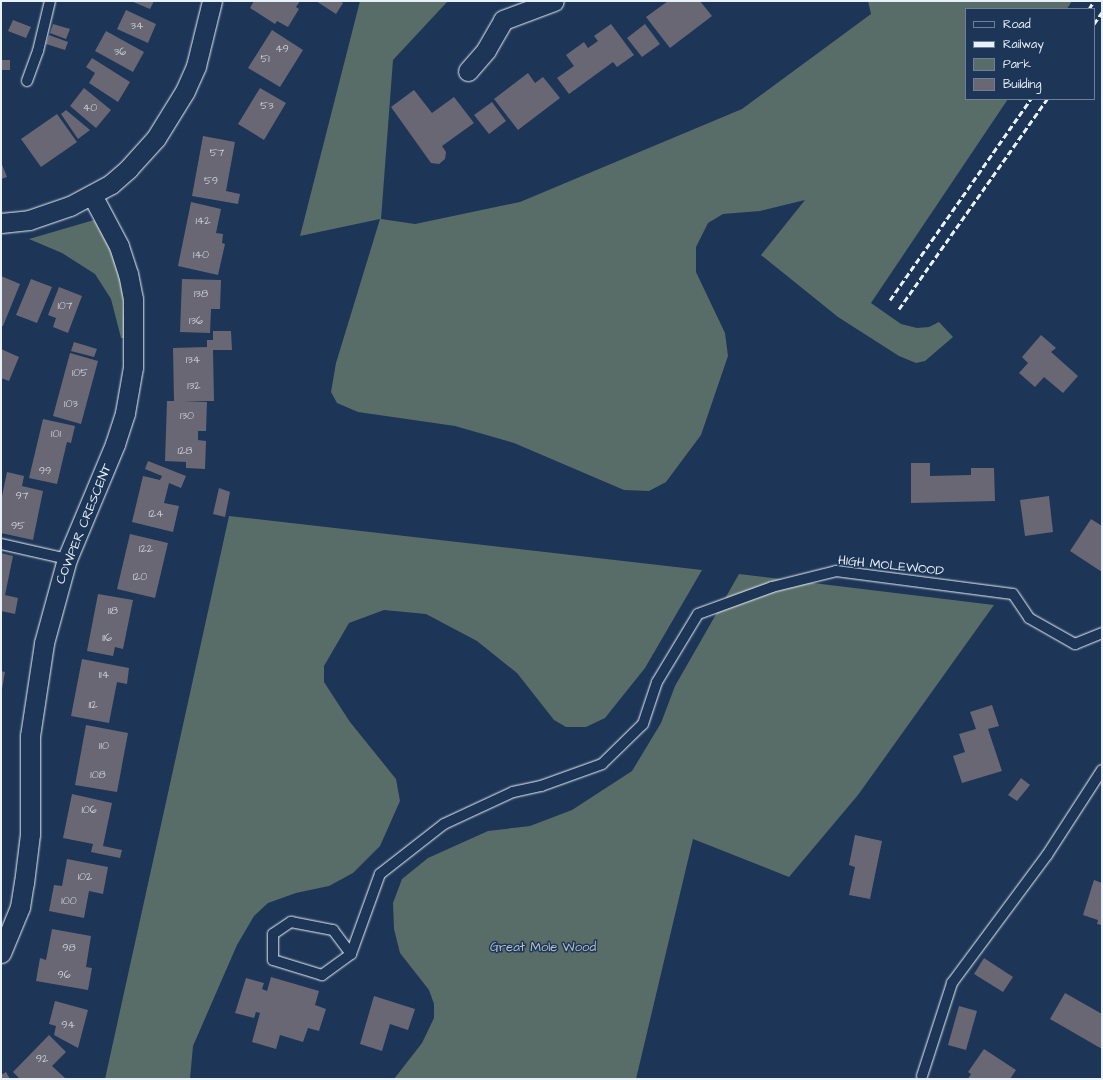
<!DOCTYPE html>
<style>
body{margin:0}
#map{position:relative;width:1103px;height:1080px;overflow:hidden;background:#1d3557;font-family:"Architects Daughter",sans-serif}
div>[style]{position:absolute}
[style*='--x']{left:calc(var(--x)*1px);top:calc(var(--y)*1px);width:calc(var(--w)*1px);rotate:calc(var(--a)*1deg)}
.green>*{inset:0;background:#586c68}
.building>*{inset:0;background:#6a6774}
.roads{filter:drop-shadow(0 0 1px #e8f1f8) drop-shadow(0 0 1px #e8f1f8)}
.service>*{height:10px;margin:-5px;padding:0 5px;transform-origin:5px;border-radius:5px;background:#1d3557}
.minor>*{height:19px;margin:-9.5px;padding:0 9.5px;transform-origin:9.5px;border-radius:9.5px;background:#1d3557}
.rail>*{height:3px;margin-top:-1.5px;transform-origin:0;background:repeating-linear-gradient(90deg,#e8f1f8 0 6px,transparent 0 9px)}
span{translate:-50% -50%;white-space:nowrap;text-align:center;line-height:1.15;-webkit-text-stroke:3px #1d3557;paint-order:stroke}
.number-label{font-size:11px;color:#c8ced7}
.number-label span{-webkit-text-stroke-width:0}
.street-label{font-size:13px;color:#e8f1f8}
.park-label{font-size:13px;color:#b6c2c6}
.frame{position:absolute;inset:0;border:2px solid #e8f1f8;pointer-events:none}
.legend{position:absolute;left:965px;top:8px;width:130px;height:92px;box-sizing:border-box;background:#1d3557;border:1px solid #6e8097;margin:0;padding:5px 7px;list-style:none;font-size:12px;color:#e8f1f8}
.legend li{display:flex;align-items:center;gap:8px;height:20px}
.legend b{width:20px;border:1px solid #6e8097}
</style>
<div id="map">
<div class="green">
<i style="clip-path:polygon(360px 1px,448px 1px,393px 60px,381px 219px,415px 224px,520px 202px,742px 109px,871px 14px,868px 1px,1072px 1px,1067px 9px,966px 9px,966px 99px,1008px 99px,871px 303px,901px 324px,917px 328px,929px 327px,939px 322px,953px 337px,925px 361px,916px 363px,899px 356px,838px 317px,761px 255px,805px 200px,760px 211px,723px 214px,708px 223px,696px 247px,696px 272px,725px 333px,728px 356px,701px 435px,666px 482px,649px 491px,624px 490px,514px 443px,455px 426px,358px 412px,337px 403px,331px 392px,336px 363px,380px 219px,300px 236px)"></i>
<i style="clip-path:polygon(94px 220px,103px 229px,122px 279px,125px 338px,121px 338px,111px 299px,95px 274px,62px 253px,29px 239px)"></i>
<i style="clip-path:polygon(229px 516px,702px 570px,645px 668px,605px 718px,586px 727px,566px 727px,554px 720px,517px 673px,477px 641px,426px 614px,384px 610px,349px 623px,324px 666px,324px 682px,350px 722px,396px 779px,400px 801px,380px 846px,353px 873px,329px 886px,296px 893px,268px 903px,254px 916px,237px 945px,193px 1046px,190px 1079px,105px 1079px)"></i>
<i style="clip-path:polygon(739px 574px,994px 605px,858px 795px,789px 877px,693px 839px,636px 1079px,394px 1079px,422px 1043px,434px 1018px,434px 1004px,429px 990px,400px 953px,394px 929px,393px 903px,402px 879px,428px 858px,488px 831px,530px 826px,572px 810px,632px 771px,661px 723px,675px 686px)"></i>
</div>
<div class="building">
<i style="clip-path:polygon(131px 1px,154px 1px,150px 9px)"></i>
<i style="clip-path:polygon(254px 1px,300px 1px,296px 7px,299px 9px,288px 27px,277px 21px,275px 24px,250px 8px)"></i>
<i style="clip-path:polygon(316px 1px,340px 1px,343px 3px,336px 14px)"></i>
<i style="clip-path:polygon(668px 1px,700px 1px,712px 16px,670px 48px,646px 17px)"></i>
<i style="clip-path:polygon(126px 10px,156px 24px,148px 43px,117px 29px)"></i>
<i style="clip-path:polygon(13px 20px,31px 27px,26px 38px,8px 31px)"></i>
<i style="clip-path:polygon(53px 24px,70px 29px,66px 39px,50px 33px)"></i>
<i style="clip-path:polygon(611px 24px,634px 55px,617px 67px,613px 62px,569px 94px,557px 78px,574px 66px,566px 55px,584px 42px,588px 48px,598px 41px,594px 36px)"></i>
<i style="clip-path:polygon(645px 24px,660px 44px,642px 57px,627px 38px)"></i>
<i style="clip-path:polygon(272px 30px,303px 50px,280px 87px,248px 68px)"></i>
<i style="clip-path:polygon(106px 31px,144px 52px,133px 72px,95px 51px)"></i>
<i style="clip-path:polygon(49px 35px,68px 42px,65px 50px,46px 44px)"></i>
<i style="clip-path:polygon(92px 58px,130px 82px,118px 102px,89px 83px,95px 73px,86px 67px)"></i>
<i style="clip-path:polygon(1px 60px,10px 60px,10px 70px,1px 70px)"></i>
<i style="clip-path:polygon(528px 73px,535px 83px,543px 77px,560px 98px,518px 130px,494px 99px)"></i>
<i style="clip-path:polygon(84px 88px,111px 110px,96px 128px,70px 106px)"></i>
<i style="clip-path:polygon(260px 88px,286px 103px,264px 140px,238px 124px)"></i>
<i style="clip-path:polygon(414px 90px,432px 113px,454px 97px,474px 123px,442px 146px,446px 152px,445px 159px,439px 164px,431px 163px,391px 107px)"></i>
<i style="clip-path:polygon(492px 102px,506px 121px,489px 134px,474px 115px)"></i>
<i style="clip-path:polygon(66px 110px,90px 130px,78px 139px,61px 114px)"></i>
<i style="clip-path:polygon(57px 114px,77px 142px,41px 167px,21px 139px)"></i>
<i style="clip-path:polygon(203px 136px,235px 142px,226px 191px,240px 194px,238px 204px,192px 196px)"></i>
<i style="clip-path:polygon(1px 162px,7px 177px,1px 179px)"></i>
<i style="clip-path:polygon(191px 202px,221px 209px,216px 233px,223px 234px,222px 243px,225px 244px,218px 275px,178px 266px)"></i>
<i style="clip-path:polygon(1px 276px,20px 284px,3px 326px,1px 326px)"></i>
<i style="clip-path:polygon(31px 279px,52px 287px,37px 323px,16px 315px)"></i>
<i style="clip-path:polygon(182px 279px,221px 280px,220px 309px,211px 309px,210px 333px,180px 332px)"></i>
<i style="clip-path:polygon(59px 287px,82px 296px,68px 333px,53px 327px,56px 318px,48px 315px)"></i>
<i style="clip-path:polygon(213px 331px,231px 331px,232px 350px,213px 350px,214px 401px,183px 401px,207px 402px,206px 431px,198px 431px,198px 440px,206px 441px,205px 469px,186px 468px,186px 462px,165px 461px,167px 401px,174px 401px,173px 348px,207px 347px,207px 340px,213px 340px)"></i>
<i style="clip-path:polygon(1041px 335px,1056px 348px,1051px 352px,1078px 376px,1063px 393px,1044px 377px,1035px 387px,1019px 373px,1028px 363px,1022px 357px)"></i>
<i style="clip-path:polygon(74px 342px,97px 349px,94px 357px,71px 351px)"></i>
<i style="clip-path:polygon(1px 349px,19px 357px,9px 381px,1px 378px)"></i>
<i style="clip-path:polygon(70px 353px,98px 361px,81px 424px,53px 416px)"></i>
<i style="clip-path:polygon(43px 419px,75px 426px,71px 443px,67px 442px,57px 484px,29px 478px)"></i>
<i style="clip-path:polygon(148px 461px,186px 476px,181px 488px,169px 483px,164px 503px,179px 506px,173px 532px,132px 522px,143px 476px,160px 480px,162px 476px,145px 469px)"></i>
<i style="clip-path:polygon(911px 463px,930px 463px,930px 476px,971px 475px,971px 468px,994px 468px,995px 501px,911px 503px)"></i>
<i style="clip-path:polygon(7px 472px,24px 476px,22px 486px,43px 491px,33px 540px,1px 533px,1px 501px)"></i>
<i style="clip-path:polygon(219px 488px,230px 492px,225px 517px,213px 514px)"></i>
<i style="clip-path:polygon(1049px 496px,1053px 532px,1025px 536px,1020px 500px)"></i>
<i style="clip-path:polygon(1091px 519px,1102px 526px,1102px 572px,1070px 551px)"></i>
<i style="clip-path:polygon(130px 534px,168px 543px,155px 598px,117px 589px)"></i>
<i style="clip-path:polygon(1px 553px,13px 556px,5px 595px,18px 598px,15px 614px,1px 611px)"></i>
<i style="clip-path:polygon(98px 594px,133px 600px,123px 649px,115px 647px,113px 656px,87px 651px)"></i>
<i style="clip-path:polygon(82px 659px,129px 668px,127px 684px,117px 682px,109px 723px,71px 716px)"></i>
<i style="clip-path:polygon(1px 671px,5px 672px,2px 689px,1px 689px)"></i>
<i style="clip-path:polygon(992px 705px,999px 726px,988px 729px,1002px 771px,962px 783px,953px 756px,965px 752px,959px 734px,976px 729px,970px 712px)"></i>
<i style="clip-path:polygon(86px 725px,128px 733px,117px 792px,75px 785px)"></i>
<i style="clip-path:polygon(1021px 778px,1030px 785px,1017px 801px,1008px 795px)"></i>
<i style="clip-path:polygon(72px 794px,112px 803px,103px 846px,122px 850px,120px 858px,91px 852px,93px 844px,63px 838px)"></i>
<i style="clip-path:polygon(855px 835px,882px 841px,870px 899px,849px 895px,855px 867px,849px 865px)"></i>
<i style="clip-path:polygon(67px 859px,108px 867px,103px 894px,89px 891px,84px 918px,49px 911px,54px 885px,62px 886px)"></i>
<i style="clip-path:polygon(1094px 880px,1102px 883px,1102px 925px,1097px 924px,1098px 920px,1083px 915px)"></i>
<i style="clip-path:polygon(52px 929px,91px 936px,86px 967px,92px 968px,88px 990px,36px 981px,40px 958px,46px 960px)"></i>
<i style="clip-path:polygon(984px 958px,1013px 977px,1003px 992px,974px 974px)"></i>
<i style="clip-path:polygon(271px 977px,319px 991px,315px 1005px,326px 1009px,319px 1031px,308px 1028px,303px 1042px,280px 1035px,276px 1049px,252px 1042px,260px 1013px,256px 1012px,254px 1018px,235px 1013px,246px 978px,264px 983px,262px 989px,267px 991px)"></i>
<i style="clip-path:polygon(1065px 993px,1102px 1014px,1102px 1049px,1050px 1019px)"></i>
<i style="clip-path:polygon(374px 996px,415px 1009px,408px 1030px,390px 1024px,382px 1051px,360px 1044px)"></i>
<i style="clip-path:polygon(55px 1001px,88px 1010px,78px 1048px,54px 1035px,56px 1026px,49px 1024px)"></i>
<i style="clip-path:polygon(959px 1006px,977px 1011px,966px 1050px,948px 1045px)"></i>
<i style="clip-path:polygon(49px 1035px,66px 1052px,52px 1066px,65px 1078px,20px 1079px,13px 1072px)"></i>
<i style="clip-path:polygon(984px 1049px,1016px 1070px,1010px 1079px,968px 1079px,971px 1074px,968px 1072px)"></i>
<i style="clip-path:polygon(6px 1072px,10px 1079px,1px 1079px,1px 1075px)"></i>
</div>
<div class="roads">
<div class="service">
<i style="--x:27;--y:81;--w:32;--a:-70"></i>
<i style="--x:38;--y:51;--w:51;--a:-76.5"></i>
<i style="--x:1;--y:544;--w:68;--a:12.8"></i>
<i style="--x:291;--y:922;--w:43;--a:10.8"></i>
<i style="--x:333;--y:930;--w:30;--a:53"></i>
<i style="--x:351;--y:954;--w:36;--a:144"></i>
<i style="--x:322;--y:975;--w:51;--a:-163"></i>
<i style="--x:273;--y:960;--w:26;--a:-90"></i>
<i style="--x:273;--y:934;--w:22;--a:-34"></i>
<i style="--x:351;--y:954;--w:85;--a:-70.1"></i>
<i style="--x:380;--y:874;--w:81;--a:-38"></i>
<i style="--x:444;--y:824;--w:76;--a:-24.9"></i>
<i style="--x:513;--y:792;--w:29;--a:-12"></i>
<i style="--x:541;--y:786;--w:65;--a:-19.8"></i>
<i style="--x:602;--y:764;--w:57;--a:-44.3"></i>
<i style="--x:643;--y:724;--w:44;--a:-71.6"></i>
<i style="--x:657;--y:682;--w:79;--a:-58.9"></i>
<i style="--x:698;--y:614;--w:79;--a:-20"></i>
<i style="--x:772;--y:587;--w:66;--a:-14"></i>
<i style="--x:836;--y:571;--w:178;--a:7.4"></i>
<i style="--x:1013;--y:594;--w:29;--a:56"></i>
<i style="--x:1029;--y:618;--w:53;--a:29.5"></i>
<i style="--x:1075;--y:644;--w:29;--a:-22"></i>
<i style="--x:922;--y:1076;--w:98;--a:-72.1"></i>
<i style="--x:952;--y:983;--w:159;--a:-53.4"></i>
<i style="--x:1047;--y:855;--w:101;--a:-57.1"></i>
</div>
<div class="minor">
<i style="--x:468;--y:71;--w:28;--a:-49"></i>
<i style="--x:486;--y:50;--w:34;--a:-60"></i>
<i style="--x:503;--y:20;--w:54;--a:-20.4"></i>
<i style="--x:1;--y:223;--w:28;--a:-6"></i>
<i style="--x:29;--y:220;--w:43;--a:-18.9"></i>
<i style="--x:70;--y:206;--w:47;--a:-28.2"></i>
<i style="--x:111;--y:184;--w:23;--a:-41"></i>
<i style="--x:128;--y:169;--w:42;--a:-47.9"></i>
<i style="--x:156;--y:138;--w:55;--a:-58.3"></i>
<i style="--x:185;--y:91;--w:27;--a:-66"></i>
<i style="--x:196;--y:66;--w:67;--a:-76.2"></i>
<i style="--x:1;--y:953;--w:50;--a:-67.6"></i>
<i style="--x:20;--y:907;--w:24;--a:-81"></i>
<i style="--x:24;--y:883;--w:49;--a:-83"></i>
<i style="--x:30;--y:834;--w:98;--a:-90"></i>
<i style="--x:30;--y:736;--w:94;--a:-81.4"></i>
<i style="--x:44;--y:643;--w:87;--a:-74.7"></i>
<i style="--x:67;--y:559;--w:125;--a:-67.3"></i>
<i style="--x:115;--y:444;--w:33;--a:-72"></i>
<i style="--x:125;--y:413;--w:47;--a:-80.1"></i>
<i style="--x:133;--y:367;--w:68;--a:-90"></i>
<i style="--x:133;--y:299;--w:25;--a:-101"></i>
<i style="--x:128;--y:274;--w:29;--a:-108"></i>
<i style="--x:119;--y:246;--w:58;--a:-117.9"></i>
</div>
</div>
<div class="rail">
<i style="--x:1089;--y:9;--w:9;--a:-58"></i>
<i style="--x:1094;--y:24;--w:14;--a:-56"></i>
<i style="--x:890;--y:300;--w:246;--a:-55"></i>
<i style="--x:899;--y:309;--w:257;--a:-54.8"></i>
</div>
<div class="number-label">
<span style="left:137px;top:26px">34</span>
<span style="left:282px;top:49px">49</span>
<span style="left:120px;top:52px">36</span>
<span style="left:265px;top:59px">51</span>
<span style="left:267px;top:106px">53</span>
<span style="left:90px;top:108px">40</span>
<span style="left:217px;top:153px">57</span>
<span style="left:211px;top:181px">59</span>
<span style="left:203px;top:221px">142</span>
<span style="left:201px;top:255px">140</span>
<span style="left:201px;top:294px">138</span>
<span style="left:65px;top:306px">107</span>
<span style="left:196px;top:321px">136</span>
<span style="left:193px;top:360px">134</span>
<span style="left:80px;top:373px">105</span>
<span style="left:194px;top:386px">132</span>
<span style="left:71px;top:404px">103</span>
<span style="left:187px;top:416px">130</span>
<span style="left:56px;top:434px">101</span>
<span style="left:185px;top:451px">128</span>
<span style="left:45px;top:471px">99</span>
<span style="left:22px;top:496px">97</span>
<span style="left:156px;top:514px">124</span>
<span style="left:18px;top:526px">95</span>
<span style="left:146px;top:549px">122</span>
<span style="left:140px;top:577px">120</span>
<span style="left:113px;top:611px">118</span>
<span style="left:107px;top:638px">116</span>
<span style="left:104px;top:675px">114</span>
<span style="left:93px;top:705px">112</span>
<span style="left:104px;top:746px">110</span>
<span style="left:98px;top:775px">108</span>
<span style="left:89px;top:810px">106</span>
<span style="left:85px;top:877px">102</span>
<span style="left:69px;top:901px">100</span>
<span style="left:69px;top:948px">98</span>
<span style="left:64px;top:975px">96</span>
<span style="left:68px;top:1025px">94</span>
<span style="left:42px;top:1059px">92</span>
</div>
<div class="street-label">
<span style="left:84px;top:524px;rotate:-68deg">COWPER CRESCENT</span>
<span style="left:891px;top:566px;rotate:6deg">HIGH MOLEWOOD</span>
</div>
<div class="park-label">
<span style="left:543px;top:947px">Great Mole Wood</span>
</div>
<div class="frame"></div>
<ul class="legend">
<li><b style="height:5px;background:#1d3557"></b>Road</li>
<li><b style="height:5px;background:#e8f1f8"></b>Railway</li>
<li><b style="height:11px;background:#586c68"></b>Park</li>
<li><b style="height:11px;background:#6a6774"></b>Building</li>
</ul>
</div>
